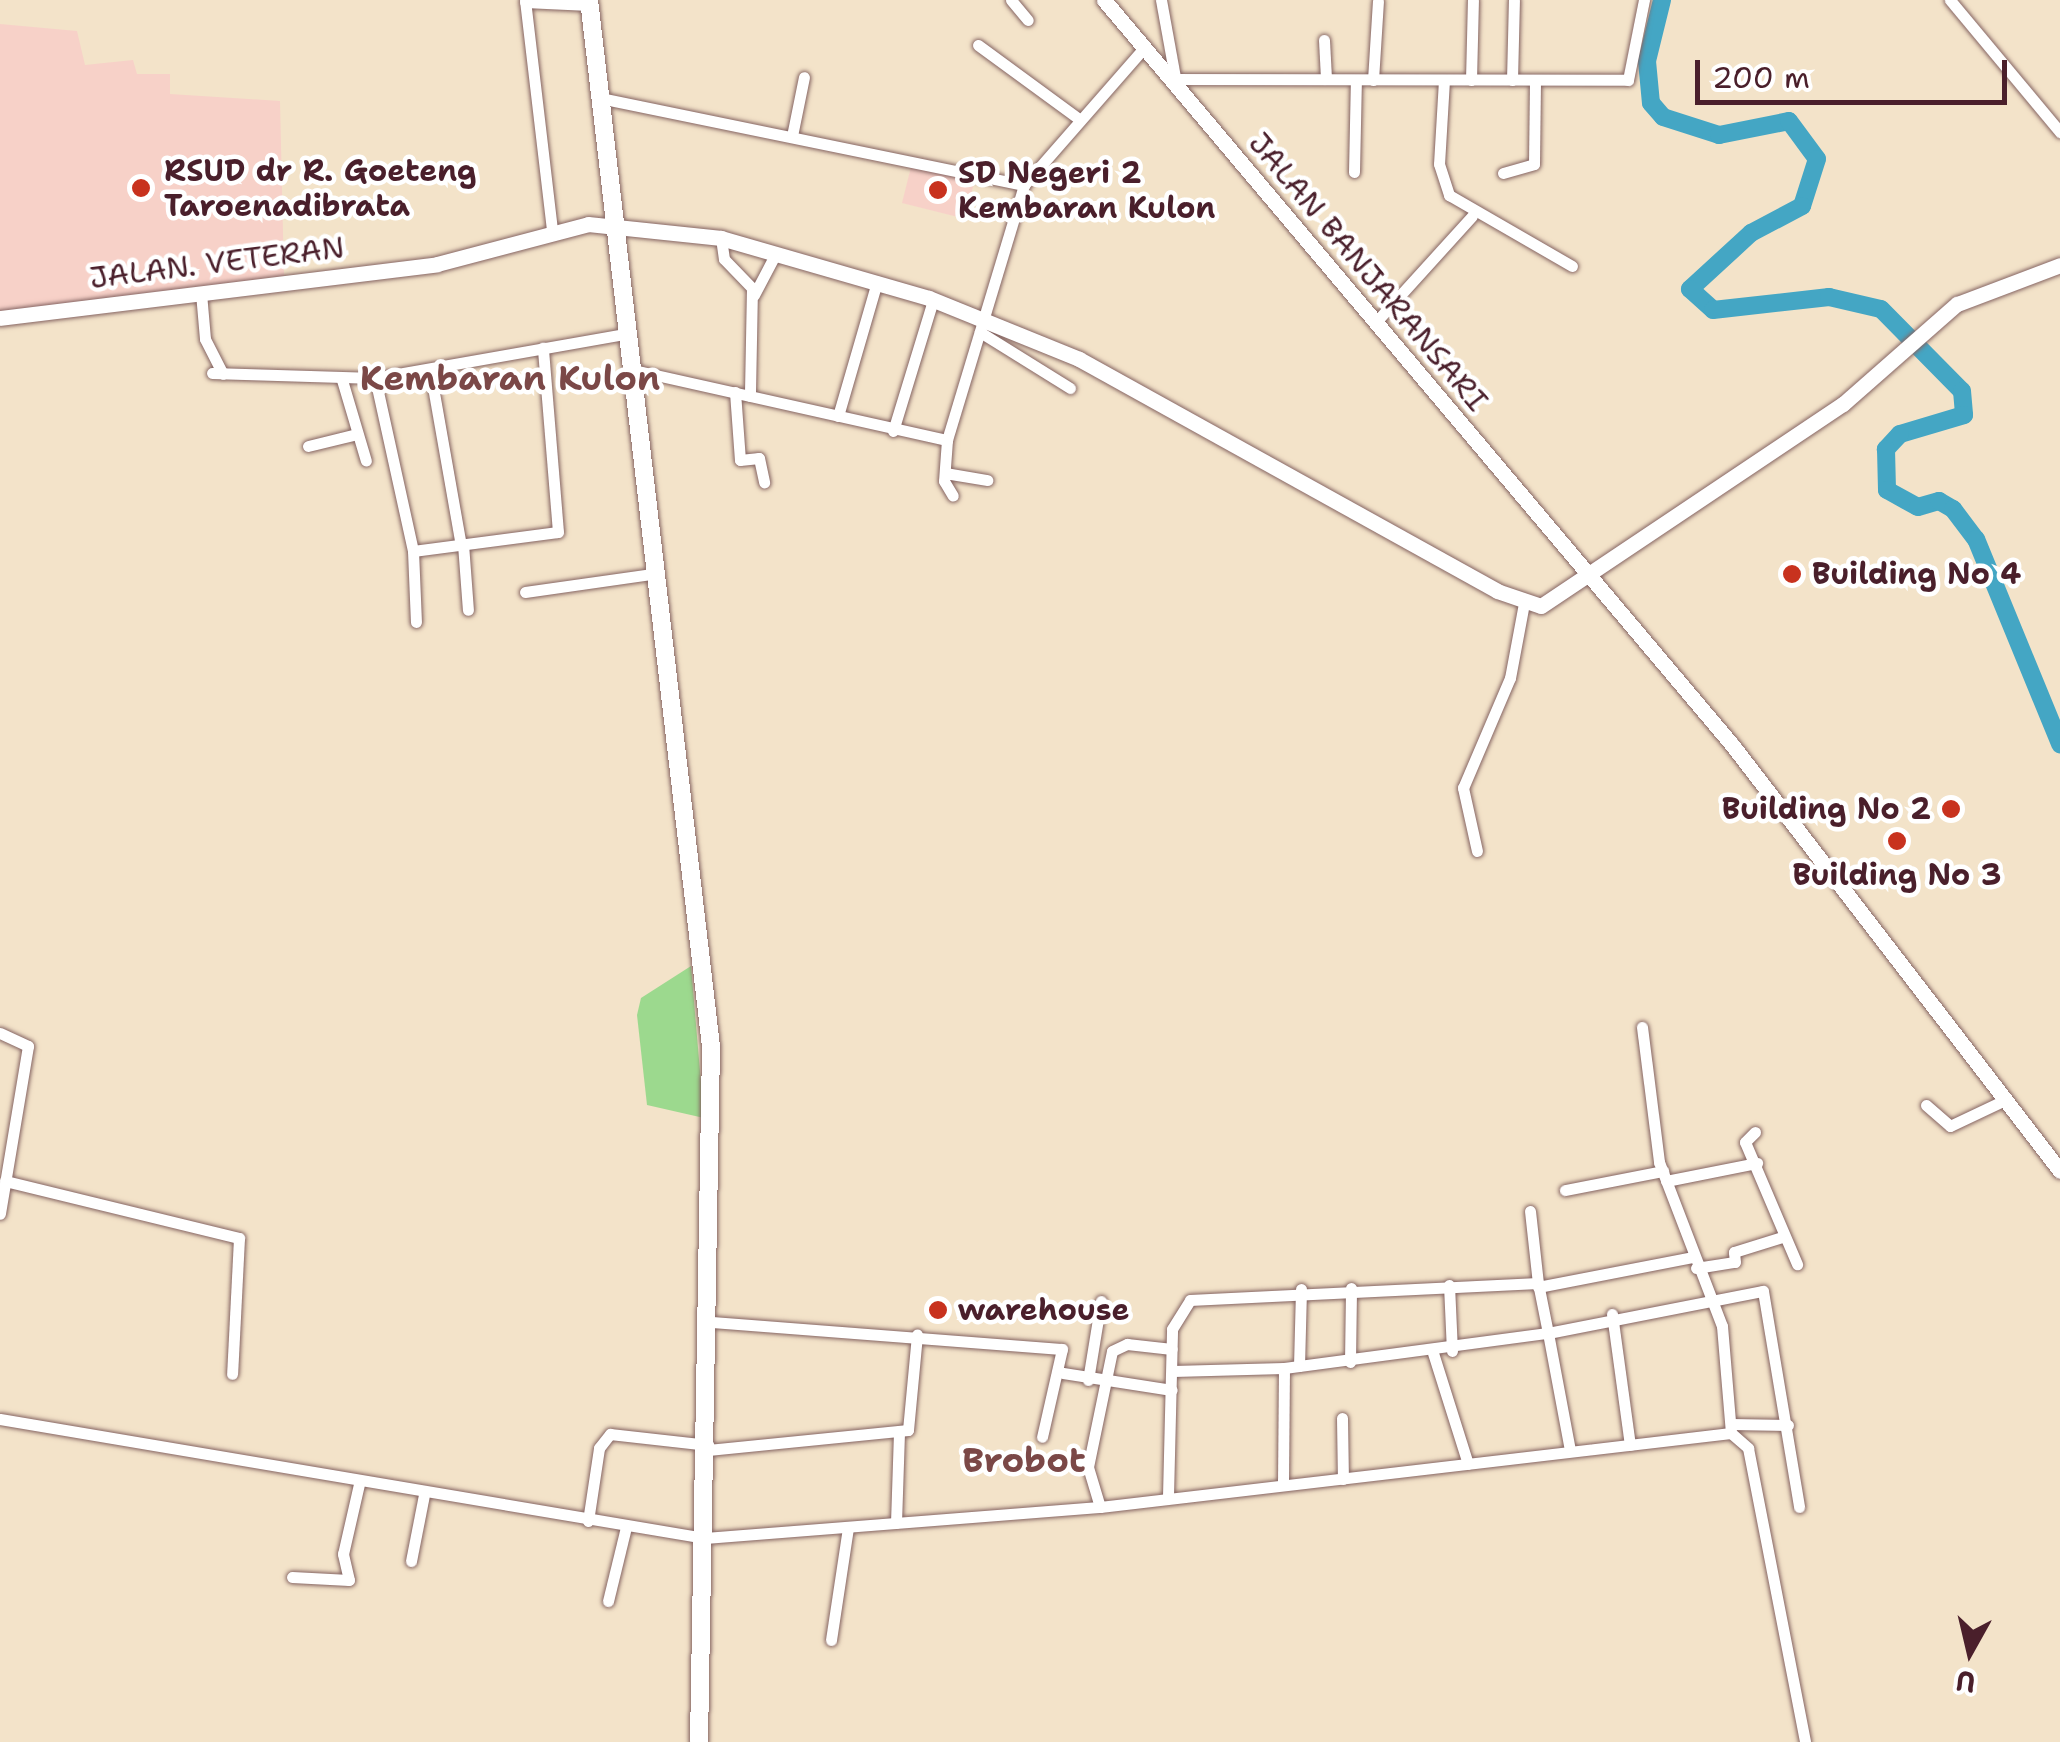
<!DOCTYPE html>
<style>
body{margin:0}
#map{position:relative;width:2060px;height:1742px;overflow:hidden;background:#f3e3c9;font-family:"Shantell Sans",sans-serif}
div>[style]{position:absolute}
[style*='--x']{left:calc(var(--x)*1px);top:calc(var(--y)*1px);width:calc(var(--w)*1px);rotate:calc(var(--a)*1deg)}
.built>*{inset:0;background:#f7d1c8}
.green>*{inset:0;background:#9cd98e}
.river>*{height:18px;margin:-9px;padding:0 9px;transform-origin:9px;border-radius:9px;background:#44a6c4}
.roads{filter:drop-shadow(0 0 2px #856462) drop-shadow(0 0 2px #856462)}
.minor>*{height:11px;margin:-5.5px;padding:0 5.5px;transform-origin:5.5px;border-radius:5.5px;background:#fff}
.tertiary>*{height:15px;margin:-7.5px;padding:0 7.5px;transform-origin:7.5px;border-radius:7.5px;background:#fff}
.primary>*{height:18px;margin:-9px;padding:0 9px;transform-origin:9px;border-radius:9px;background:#fff}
.dots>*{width:28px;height:28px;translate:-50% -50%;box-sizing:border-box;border:5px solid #fff;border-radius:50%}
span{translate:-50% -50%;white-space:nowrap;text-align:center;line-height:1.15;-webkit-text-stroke:9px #fff;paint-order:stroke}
.poi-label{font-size:30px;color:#4a1f2b;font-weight:700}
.left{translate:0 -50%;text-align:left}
.right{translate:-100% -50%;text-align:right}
.street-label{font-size:30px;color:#4a1f2b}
.quarter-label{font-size:35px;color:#7b4847;font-weight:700}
.north{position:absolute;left:1920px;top:1602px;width:100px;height:100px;-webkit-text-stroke:8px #fff;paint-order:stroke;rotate:188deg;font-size:28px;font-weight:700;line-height:40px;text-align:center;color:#4a1f2b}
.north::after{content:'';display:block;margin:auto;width:35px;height:45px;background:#4a1f2b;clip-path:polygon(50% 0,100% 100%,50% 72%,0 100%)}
.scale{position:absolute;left:1695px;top:60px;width:312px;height:45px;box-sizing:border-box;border:5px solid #4a1f2b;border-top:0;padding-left:12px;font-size:30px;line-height:35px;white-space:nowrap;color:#4a1f2b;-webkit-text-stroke:8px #fff;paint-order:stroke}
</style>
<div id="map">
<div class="built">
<i style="clip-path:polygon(0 24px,77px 31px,85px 65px,133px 60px,137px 74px,170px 74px,170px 94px,280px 101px,284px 276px,0 312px)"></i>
<i style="clip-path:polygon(912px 163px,975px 177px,966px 219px,902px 203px)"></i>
</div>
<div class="green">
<i style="clip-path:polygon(691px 966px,704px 1118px,647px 1105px,637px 1015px,641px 998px)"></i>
</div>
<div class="river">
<i style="--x:1662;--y:0;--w:63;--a:103.8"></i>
<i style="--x:1647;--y:61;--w:42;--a:84.6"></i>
<i style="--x:1651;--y:103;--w:18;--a:49"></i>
<i style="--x:1663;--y:117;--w:59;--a:17.8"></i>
<i style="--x:1719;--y:135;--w:71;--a:-11.3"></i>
<i style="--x:1789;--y:121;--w:47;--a:53.6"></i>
<i style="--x:1817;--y:159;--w:49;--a:107.7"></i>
<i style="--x:1802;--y:206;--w:58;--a:152.1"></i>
<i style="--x:1751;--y:233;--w:83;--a:137.4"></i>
<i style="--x:1690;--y:289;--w:31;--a:42"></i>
<i style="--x:1713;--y:310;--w:117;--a:-6.4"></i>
<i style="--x:1829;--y:297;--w:53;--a:13"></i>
<i style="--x:1881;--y:309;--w:115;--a:45.4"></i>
<i style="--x:1962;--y:391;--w:24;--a:85"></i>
<i style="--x:1964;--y:415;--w:67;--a:163.5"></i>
<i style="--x:1900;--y:434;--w:21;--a:133"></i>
<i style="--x:1886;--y:449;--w:41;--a:88.6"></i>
<i style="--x:1887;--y:490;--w:35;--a:29"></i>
<i style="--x:1918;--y:507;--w:22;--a:-16"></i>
<i style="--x:1939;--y:501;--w:16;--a:30"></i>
<i style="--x:1953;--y:509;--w:38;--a:53"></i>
<i style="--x:1976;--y:539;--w:222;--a:67.7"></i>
</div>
<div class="roads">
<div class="minor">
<i style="--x:525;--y:0;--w:232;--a:83.3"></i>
<i style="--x:1011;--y:0;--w:26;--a:50"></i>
<i style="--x:1161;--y:0;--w:78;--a:79.7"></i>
<i style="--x:1950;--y:0;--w:172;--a:50.2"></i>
<i style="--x:525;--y:2;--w:64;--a:2.7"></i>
<i style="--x:1324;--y:40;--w:39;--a:87"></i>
<i style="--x:978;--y:45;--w:125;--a:36.2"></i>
<i style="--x:1170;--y:79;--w:458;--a:0.1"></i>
<i style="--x:1628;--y:80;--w:82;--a:-78.7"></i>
<i style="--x:1373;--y:80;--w:79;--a:-86.4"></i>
<i style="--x:1444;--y:80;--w:84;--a:93.4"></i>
<i style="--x:1439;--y:164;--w:33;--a:72"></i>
<i style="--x:1449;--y:195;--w:142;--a:30"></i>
<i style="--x:1471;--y:80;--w:80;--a:-88.6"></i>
<i style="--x:1512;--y:80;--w:80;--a:-88.6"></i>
<i style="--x:600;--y:98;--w:433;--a:11.6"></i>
<i style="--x:792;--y:136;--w:60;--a:-78.5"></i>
<i style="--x:1354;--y:172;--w:92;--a:-88.8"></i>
<i style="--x:1503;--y:173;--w:32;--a:-16"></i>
<i style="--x:1534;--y:164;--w:83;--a:-89.3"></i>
<i style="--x:721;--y:238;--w:21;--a:82"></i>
<i style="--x:724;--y:259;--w:40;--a:46"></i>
<i style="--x:752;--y:288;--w:108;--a:91.1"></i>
<i style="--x:201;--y:293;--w:46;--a:85"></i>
<i style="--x:205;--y:339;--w:39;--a:63"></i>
<i style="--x:754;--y:295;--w:45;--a:-62.3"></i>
<i style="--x:1375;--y:323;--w:144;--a:-47.8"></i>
<i style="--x:980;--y:332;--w:106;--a:31.9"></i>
<i style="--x:629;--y:369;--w:326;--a:12.6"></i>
<i style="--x:947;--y:440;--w:266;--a:-73.2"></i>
<i style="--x:1024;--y:185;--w:182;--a:-48.8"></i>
<i style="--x:430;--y:370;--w:178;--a:80"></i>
<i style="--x:212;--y:373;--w:163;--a:1.8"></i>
<i style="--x:375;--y:378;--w:254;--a:-10"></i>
<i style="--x:375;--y:378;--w:177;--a:77.6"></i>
<i style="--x:413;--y:551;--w:146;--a:-7.5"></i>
<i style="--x:558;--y:532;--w:185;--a:-94.7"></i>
<i style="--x:342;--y:380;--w:84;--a:73.5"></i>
<i style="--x:735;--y:392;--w:68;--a:85.8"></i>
<i style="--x:740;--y:460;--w:19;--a:-6"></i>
<i style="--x:759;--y:458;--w:25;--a:78"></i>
<i style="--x:838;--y:416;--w:140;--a:-73.8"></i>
<i style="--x:893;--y:431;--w:137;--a:-73"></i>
<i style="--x:947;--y:440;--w:41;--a:94.2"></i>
<i style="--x:944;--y:481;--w:17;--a:59"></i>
<i style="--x:308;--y:446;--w:50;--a:-13.8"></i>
<i style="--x:945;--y:473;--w:43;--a:9.5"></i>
<i style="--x:463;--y:544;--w:66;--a:85.7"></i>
<i style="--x:413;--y:551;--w:71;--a:87.6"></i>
<i style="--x:525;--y:592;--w:134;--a:-8.1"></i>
<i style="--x:1477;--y:851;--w:65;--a:-102.5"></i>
<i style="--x:1463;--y:788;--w:120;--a:-66.9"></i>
<i style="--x:1510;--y:678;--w:76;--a:-79.4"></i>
<i style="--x:1642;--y:1027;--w:136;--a:82.8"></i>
<i style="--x:1659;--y:1162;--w:176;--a:69"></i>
<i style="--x:1722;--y:1326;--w:107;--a:85.2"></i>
<i style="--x:0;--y:1033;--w:31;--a:25"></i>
<i style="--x:28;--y:1046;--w:170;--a:99.5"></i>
<i style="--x:1926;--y:1105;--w:32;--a:41"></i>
<i style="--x:1950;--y:1126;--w:59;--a:-25.3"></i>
<i style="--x:1755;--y:1132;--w:14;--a:135"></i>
<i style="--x:1745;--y:1142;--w:133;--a:66.9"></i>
<i style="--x:5;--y:1181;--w:241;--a:13.7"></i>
<i style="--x:239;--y:1238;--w:136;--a:92.9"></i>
<i style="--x:1666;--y:1181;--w:93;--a:-11.2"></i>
<i style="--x:1565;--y:1190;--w:100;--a:-11"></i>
<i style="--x:1530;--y:1211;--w:72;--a:83.7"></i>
<i style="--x:1696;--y:1268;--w:39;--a:-9"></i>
<i style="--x:1735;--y:1262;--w:10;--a:-96"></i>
<i style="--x:1734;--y:1252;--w:53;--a:-17.4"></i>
<i style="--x:1449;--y:1285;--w:66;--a:87.4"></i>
<i style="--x:1538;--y:1287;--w:157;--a:-11"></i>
<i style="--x:1612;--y:1314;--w:132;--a:82.2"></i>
<i style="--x:711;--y:1322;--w:352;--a:4.4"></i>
<i style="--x:1062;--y:1349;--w:90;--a:102.8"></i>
<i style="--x:1433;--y:1353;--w:116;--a:72.5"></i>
<i style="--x:1350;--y:1362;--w:74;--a:-89.2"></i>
<i style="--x:1299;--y:1366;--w:77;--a:-88.5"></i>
<i style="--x:1173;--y:1371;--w:111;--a:-1.5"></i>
<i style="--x:1063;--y:1373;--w:110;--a:8.9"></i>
<i style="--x:1088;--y:1380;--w:80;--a:-80.7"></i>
<i style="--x:1342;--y:1418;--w:61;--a:89.1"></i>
<i style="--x:0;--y:1419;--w:714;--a:9.59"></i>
<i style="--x:704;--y:1538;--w:397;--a:-4.5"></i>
<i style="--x:1100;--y:1507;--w:635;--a:-6.69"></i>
<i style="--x:1731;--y:1433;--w:23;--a:41"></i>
<i style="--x:1748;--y:1448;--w:299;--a:79"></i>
<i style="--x:1731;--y:1424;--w:57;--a:1"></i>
<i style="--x:708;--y:1450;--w:201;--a:-5.7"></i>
<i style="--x:908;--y:1430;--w:96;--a:-84.6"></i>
<i style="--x:1283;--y:1482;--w:114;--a:-89.5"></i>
<i style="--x:1284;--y:1368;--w:266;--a:-7.6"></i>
<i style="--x:1548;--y:1333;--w:120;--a:79.4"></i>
<i style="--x:1168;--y:1496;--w:167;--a:-88.6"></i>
<i style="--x:1172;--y:1329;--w:34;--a:-58"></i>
<i style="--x:1190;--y:1300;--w:348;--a:-2.8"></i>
<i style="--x:1538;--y:1283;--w:51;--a:78.7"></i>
<i style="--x:1548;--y:1333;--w:219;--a:-11.1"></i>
<i style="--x:1763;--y:1291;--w:219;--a:80.5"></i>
<i style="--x:1100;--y:1507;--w:42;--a:-106.7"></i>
<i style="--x:1088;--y:1467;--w:118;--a:-78.3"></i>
<i style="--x:1112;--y:1351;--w:17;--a:-25"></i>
<i style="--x:1127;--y:1344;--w:45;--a:6.3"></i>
<i style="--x:588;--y:1521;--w:74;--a:-81.4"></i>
<i style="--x:599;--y:1448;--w:18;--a:-52"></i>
<i style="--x:610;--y:1434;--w:99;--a:6.4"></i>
<i style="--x:896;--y:1523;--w:92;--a:-88.1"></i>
<i style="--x:411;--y:1561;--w:67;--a:-78.9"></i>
<i style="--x:292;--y:1577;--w:57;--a:3"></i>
<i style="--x:349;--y:1580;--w:27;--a:-103"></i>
<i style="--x:343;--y:1554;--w:72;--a:-77.1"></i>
<i style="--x:608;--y:1601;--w:76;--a:-76.3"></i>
<i style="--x:831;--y:1640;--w:114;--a:-81.4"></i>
</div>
<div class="tertiary">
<i style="--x:1104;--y:0;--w:976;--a:49.86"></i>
<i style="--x:1733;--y:746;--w:536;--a:52.42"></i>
<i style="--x:0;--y:318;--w:440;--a:-7"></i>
<i style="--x:437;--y:264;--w:156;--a:-14.8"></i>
<i style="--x:588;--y:224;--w:134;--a:6"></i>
<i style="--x:721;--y:238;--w:216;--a:16.1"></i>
<i style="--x:929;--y:298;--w:162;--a:22.1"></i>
<i style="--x:1079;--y:359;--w:478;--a:29"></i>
<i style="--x:1497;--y:591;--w:46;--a:18.8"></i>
<i style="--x:1541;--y:606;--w:363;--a:-33.8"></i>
<i style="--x:1843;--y:404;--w:152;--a:-41.3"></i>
<i style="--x:1957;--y:304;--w:110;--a:-20.7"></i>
</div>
<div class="primary">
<i style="--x:589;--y:0;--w:1054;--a:83.35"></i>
<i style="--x:711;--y:1047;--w:695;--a:90.99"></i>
</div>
</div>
<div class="dots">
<i style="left:141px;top:188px;background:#c8321e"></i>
<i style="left:938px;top:190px;background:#c8321e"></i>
<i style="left:1792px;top:574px;background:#c8321e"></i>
<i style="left:1951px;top:809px;background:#c8321e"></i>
<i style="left:1897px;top:841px;background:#c8321e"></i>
<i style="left:938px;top:1310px;background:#c8321e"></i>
</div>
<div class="poi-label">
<span class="left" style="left:164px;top:188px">RSUD dr R. Goeteng<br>Taroenadibrata</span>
<span class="left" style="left:958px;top:190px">SD Negeri 2<br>Kembaran Kulon</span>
<span class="left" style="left:1812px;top:574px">Building No 4</span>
<span class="right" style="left:1931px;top:809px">Building No 2</span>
<span style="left:1897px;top:875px">Building No 3</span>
<span class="left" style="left:958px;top:1310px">warehouse</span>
</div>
<div class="street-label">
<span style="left:217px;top:263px;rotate:-7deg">JALAN. VETERAN</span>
<span style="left:1368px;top:272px;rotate:50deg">JALAN BANJARANSARI</span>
</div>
<div class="quarter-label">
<span style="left:510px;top:378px">Kembaran Kulon</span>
<span style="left:1024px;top:1460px">Brobot</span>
</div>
<div class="north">U</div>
<div class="scale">200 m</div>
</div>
